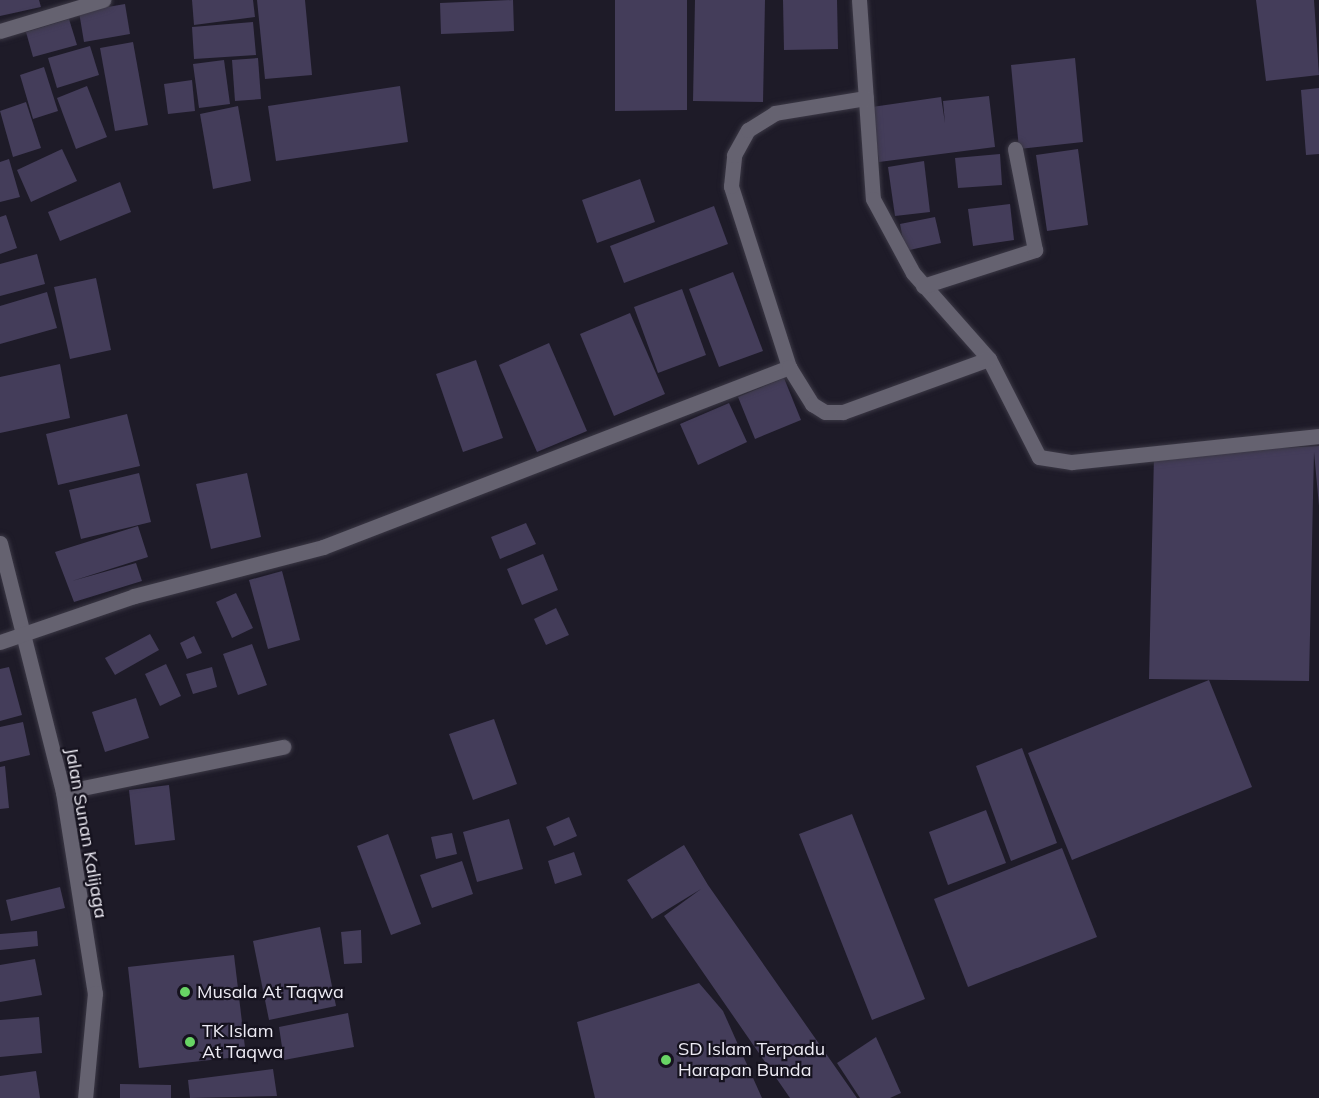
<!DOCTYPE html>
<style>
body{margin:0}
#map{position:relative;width:1319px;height:1098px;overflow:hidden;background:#1e1b28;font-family:Mulish,sans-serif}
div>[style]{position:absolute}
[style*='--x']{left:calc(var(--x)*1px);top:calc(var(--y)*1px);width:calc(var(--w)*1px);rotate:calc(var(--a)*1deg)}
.building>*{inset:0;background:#443d5a}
.roads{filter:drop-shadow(0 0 2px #3b3845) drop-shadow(0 0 2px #3b3845)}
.minor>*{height:15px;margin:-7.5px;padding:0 7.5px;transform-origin:7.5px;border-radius:7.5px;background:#656270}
.dots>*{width:16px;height:16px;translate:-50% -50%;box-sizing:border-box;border:3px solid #15121e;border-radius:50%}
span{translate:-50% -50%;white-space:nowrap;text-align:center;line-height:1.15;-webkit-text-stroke:4.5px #15121e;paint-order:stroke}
.street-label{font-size:18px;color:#edebf4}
.poi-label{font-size:18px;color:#edebf4}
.left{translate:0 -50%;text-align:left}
</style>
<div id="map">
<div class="building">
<i style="clip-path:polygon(0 0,39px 0,41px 7px,0 16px)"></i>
<i style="clip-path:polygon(192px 0,253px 0,255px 17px,194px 25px)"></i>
<i style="clip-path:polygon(257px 0,305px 0,312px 75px,265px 79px)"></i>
<i style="clip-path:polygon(513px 0,514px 31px,441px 34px,440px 3px)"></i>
<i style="clip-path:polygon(615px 0,687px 0,687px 110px,615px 111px)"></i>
<i style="clip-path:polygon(695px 0,765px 0,763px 102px,693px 101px)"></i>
<i style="clip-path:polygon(783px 0,837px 0,838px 49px,784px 50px)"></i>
<i style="clip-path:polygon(1256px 0,1314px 0,1319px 75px,1266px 81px)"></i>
<i style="clip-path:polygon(125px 4px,130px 34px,84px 42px,79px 12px)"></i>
<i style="clip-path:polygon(69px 19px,77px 45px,33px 57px,26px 32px)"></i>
<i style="clip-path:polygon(253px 22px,256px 55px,194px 59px,192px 27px)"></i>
<i style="clip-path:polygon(133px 42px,148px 125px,115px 131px,100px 48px)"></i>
<i style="clip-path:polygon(90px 46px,99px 75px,57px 88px,48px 58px)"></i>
<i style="clip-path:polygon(258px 58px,261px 99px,235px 101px,232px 60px)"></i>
<i style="clip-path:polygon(1075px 58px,1083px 142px,1019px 149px,1011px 65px)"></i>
<i style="clip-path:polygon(224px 60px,230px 104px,199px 108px,193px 64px)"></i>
<i style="clip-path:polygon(44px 67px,58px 111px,33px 119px,20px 75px)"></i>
<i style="clip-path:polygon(192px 80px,195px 111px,168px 114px,164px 84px)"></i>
<i style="clip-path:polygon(87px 86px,107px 137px,76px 149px,57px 98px)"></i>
<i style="clip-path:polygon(400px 86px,408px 142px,276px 161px,268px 106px)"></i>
<i style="clip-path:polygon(1319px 88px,1319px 154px,1306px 155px,1301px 90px)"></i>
<i style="clip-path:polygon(989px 96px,995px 147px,879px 162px,872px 107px,941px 97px,945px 123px,943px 101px)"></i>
<i style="clip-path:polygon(26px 102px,41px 148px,13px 157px,0 111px)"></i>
<i style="clip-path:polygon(238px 106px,251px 181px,213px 189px,200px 114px)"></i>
<i style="clip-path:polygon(62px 149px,77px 181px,31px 202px,17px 170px)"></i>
<i style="clip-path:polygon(1078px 149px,1088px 225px,1047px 231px,1036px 155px)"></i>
<i style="clip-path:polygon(1000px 154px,1002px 185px,958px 188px,955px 158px)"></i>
<i style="clip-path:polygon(9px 159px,20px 197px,0 202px,0 162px)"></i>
<i style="clip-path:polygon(924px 161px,930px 212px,895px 216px,888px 167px)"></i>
<i style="clip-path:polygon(640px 179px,655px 222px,597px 243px,582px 200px)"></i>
<i style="clip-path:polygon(120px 182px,131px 212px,60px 241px,48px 212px)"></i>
<i style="clip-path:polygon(1010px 204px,1014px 240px,973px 246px,968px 209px)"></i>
<i style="clip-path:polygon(714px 206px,728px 244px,624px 283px,610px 246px)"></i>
<i style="clip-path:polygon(6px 215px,17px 248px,0 254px,0 217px)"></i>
<i style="clip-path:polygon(935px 217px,941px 243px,905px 251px,900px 224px)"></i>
<i style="clip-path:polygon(37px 254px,45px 284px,0 296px,0 264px)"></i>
<i style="clip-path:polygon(733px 272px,763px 351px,719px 367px,689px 289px)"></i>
<i style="clip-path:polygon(96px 278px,111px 350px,70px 359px,54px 287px)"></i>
<i style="clip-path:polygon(682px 289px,706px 355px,658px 373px,634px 307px)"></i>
<i style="clip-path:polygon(47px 292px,57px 328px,0 344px,0 306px)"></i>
<i style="clip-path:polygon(630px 313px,665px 394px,614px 416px,580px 334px)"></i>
<i style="clip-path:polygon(549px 343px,587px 431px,537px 452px,499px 365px)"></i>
<i style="clip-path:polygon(476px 360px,503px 438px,463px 452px,436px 374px)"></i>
<i style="clip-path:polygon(60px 364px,70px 418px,0 433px,0 377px)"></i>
<i style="clip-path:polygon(784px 378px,801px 420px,755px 439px,738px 397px)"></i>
<i style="clip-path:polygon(729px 403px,747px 442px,698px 465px,680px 424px)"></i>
<i style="clip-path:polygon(127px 414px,140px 466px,58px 485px,46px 434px)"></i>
<i style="clip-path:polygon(1319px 446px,1319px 506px,1314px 452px,1309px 681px,1149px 679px,1154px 454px)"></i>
<i style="clip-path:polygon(139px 473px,151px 522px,81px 539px,69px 490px)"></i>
<i style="clip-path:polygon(247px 473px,261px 537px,211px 549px,196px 484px)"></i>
<i style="clip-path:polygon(526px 523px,536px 544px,500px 559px,491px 537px)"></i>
<i style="clip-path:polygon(138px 526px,148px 557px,72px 581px,136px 563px,142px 581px,74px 602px,55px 552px)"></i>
<i style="clip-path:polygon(543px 554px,558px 590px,522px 605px,507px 569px)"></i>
<i style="clip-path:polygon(282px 571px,300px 640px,268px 649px,249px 580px)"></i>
<i style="clip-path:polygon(236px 593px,253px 628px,232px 638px,216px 602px)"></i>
<i style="clip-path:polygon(556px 608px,569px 635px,546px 645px,534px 619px)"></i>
<i style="clip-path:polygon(150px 634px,159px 650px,115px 675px,105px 658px)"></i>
<i style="clip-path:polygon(194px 636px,202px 653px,187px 659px,180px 643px)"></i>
<i style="clip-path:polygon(252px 644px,267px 685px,238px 695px,223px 654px)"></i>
<i style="clip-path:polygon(166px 664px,181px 696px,160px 706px,145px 674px)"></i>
<i style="clip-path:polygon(9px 667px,22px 715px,0 721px,0 669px)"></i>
<i style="clip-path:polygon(212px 667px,217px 687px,193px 694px,186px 674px)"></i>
<i style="clip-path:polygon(1209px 680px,1252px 787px,1072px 860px,1028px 753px)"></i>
<i style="clip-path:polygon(136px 698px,149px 738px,105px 752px,92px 712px)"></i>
<i style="clip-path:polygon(494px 719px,517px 784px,473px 800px,449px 734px)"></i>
<i style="clip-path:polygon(23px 722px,30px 755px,0 762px,0 727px)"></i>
<i style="clip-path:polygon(1022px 748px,1057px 843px,1011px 861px,976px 766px)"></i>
<i style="clip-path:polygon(5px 766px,9px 808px,0 809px,0 767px)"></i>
<i style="clip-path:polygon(169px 785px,175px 840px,135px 845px,129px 790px)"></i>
<i style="clip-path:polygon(986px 810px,1006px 863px,948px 885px,929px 832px)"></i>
<i style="clip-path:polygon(852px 814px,925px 999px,872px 1020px,799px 834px)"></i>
<i style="clip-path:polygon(569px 817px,577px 836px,554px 846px,546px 827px)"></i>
<i style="clip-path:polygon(509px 819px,523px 869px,477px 882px,463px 832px)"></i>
<i style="clip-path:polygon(452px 833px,457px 854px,436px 859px,431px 837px)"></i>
<i style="clip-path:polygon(388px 834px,421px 924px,391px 935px,357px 846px)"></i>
<i style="clip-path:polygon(684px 845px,708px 885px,857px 1098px,790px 1098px,664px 916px,701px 889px,652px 919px,627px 880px)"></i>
<i style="clip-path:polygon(1062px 848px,1097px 937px,968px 987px,934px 899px)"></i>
<i style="clip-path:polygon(574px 852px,582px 875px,555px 884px,548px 861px)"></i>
<i style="clip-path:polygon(462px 861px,473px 894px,432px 908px,420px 875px)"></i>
<i style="clip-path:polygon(60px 887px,65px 908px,11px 921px,6px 900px)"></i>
<i style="clip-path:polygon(320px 927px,336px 1006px,269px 1020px,253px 941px)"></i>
<i style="clip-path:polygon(361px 930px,362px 963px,344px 964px,341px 932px)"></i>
<i style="clip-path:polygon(37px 931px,38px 946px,0 950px,0 934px)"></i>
<i style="clip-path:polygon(234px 955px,246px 1056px,139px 1068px,128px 967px)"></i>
<i style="clip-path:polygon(35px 959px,42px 995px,0 1002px,0 965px)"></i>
<i style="clip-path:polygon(699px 983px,723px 1011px,762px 1098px,595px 1098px,577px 1022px)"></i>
<i style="clip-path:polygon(348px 1013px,354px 1047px,284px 1060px,279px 1027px)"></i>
<i style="clip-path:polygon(39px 1017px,42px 1053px,0 1057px,0 1020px)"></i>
<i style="clip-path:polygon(876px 1037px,901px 1093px,890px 1098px,860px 1098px,837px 1063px)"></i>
<i style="clip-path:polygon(273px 1069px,277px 1096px,190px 1098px,188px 1080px)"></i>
<i style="clip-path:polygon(36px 1071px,40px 1098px,0 1098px,0 1076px)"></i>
<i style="clip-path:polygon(120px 1084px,171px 1085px,171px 1098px,120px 1098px)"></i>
</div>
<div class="roads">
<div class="minor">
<i style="--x:859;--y:0;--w:199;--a:86"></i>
<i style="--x:873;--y:199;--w:84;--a:61.6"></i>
<i style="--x:913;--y:273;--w:115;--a:48.5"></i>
<i style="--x:989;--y:359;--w:110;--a:63"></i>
<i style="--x:1039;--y:457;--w:33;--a:9"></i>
<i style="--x:1072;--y:462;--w:248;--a:-6"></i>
<i style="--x:0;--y:31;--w:108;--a:-16.8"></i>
<i style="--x:923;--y:286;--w:118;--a:-17.8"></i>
<i style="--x:1035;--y:250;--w:103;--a:-101.2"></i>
<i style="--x:789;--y:367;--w:190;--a:-107.8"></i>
<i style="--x:731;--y:186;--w:31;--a:-84"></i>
<i style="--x:734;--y:155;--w:29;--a:-61"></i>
<i style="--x:748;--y:130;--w:32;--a:-32"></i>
<i style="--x:775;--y:113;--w:92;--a:-9.4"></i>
<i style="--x:0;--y:543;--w:257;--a:75.8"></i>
<i style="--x:63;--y:792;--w:204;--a:81"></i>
<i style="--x:95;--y:993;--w:105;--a:95.4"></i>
<i style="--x:0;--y:642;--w:142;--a:-18.9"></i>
<i style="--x:134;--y:596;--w:195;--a:-14.5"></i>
<i style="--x:323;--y:547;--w:500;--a:-21.1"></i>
<i style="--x:789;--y:367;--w:44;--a:58.1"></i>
<i style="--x:812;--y:404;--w:15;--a:32"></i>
<i style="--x:825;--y:412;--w:18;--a:0"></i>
<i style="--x:843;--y:412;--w:155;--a:-20"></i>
<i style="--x:63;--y:792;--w:225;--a:-11.6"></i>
</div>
</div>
<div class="dots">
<i style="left:185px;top:992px;background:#68d465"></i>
<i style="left:190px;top:1042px;background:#68d465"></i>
<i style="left:666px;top:1060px;background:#68d465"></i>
</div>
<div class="street-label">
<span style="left:86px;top:833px;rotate:80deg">Jalan Sunan Kalijaga</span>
</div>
<div class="poi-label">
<span class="left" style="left:197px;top:992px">Musala At Taqwa</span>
<span class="left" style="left:202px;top:1042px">TK Islam<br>At Taqwa</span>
<span class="left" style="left:678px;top:1060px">SD Islam Terpadu<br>Harapan Bunda</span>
</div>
</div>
